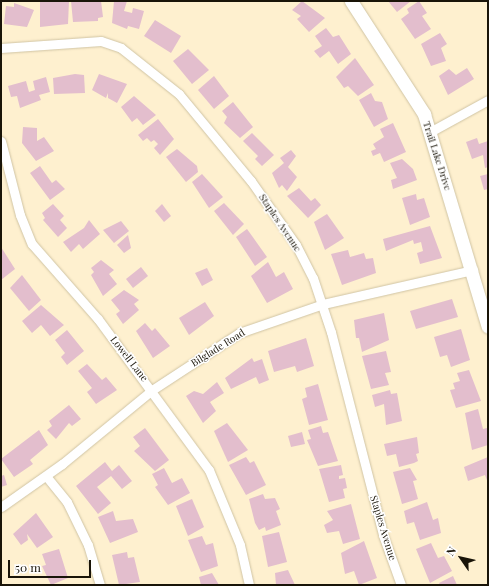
<!DOCTYPE html>
<style>
body{margin:0}
#map{position:relative;width:489px;height:586px;overflow:hidden;background:#fef0cf;font-family:"Playfair Display",serif}
div>[style]{position:absolute}
[style*='--x']{left:calc(var(--x)*1px);top:calc(var(--y)*1px);width:calc(var(--w)*1px);rotate:calc(var(--a)*1deg)}
.building>*{inset:0;background:#e3becd}
.roads{filter:drop-shadow(0 0 1px #d0c4a4) drop-shadow(0 0 1px #d0c4a4)}
.street>*{height:9px;margin:-4.5px;padding:0 4.5px;transform-origin:4.5px;border-radius:4.5px;background:#fff}
.secondary>*{height:13px;margin:-6.5px;padding:0 6.5px;transform-origin:6.5px;border-radius:6.5px;background:#fff}
span{translate:-50% -50%;white-space:nowrap;text-align:center;line-height:1.15;-webkit-text-stroke:3px #fff;paint-order:stroke}
.street-label{font-size:10px;color:#191408}
.frame{position:absolute;inset:0;border:2px solid #191408;pointer-events:none}
.north{position:absolute;left:441px;top:538px;width:40px;height:40px;-webkit-text-stroke:3px #fff;paint-order:stroke;rotate:304deg;font-size:11px;font-weight:700;line-height:16px;text-align:center;color:#191408}
.north::after{content:'';display:block;margin:auto;width:14px;height:18px;background:#191408;clip-path:polygon(50% 0,100% 100%,50% 72%,0 100%)}
.scale{position:absolute;left:8px;top:560px;width:83px;height:18px;box-sizing:border-box;border:2px solid #191408;border-top:0;padding-left:5px;font-size:12px;line-height:14px;white-space:nowrap;color:#191408;-webkit-text-stroke:3px #fff;paint-order:stroke}
</style>
<div id="map">
<div class="building">
<i style="clip-path:polygon(40px 1px,69px 1px,68px 24px,40px 27px)"></i>
<i style="clip-path:polygon(71px 1px,101px 1px,103px 17px,98px 18px,98px 21px,73px 22px)"></i>
<i style="clip-path:polygon(114px 1px,127px 1px,124px 11px,132px 13px,133px 8px,144px 11px,139px 29px,128px 26px,127px 29px,112px 23px)"></i>
<i style="clip-path:polygon(302px 1px,325px 18px,309px 32px,297px 19px,301px 16px,292px 10px)"></i>
<i style="clip-path:polygon(388px 1px,411px 1px,397px 12px)"></i>
<i style="clip-path:polygon(419px 1px,427px 13px,422px 16px,431px 29px,415px 39px,401px 19px,409px 13px,407px 9px)"></i>
<i style="clip-path:polygon(14px 3px,34px 10px,27px 27px,4px 24px,6px 6px,14px 7px)"></i>
<i style="clip-path:polygon(155px 20px,181px 36px,171px 53px,144px 36px)"></i>
<i style="clip-path:polygon(326px 28px,333px 37px,339px 35px,351px 54px,338px 64px,329px 51px,320px 58px,314px 51px,322px 46px,315px 36px)"></i>
<i style="clip-path:polygon(440px 33px,447px 44px,441px 48px,446px 61px,431px 66px,421px 44px)"></i>
<i style="clip-path:polygon(188px 49px,209px 70px,192px 84px,173px 61px)"></i>
<i style="clip-path:polygon(355px 58px,374px 85px,358px 96px,348px 86px,344px 88px,336px 77px)"></i>
<i style="clip-path:polygon(467px 68px,474px 79px,448px 95px,439px 76px,449px 69px,456px 75px)"></i>
<i style="clip-path:polygon(75px 74px,84px 75px,85px 93px,54px 94px,53px 78px)"></i>
<i style="clip-path:polygon(99px 74px,127px 84px,117px 103px,108px 98px,108px 93px,106px 98px,92px 90px)"></i>
<i style="clip-path:polygon(214px 76px,229px 96px,214px 109px,198px 90px)"></i>
<i style="clip-path:polygon(46px 77px,50px 92px,39px 95px,41px 100px,20px 108px,17px 96px,11px 97px,8px 86px,26px 81px,29px 92px,35px 90px,33px 81px)"></i>
<i style="clip-path:polygon(371px 93px,375px 101px,382px 102px,388px 119px,374px 127px,359px 100px)"></i>
<i style="clip-path:polygon(134px 96px,156px 115px,143px 125px,137px 118px,132px 122px,121px 107px)"></i>
<i style="clip-path:polygon(233px 102px,253px 127px,240px 138px,224px 123px,227px 117px,222px 111px)"></i>
<i style="clip-path:polygon(158px 119px,174px 139px,160px 155px,154px 148px,158px 144px,154px 140px,151px 142px,147px 138px,143px 141px,138px 135px)"></i>
<i style="clip-path:polygon(393px 123px,406px 152px,384px 162px,380px 153px,373px 156px,371px 151px,376px 149px,373px 144px,384px 137px,380px 129px)"></i>
<i style="clip-path:polygon(23px 127px,37px 128px,37px 141px,44px 137px,54px 151px,36px 161px,22px 143px)"></i>
<i style="clip-path:polygon(252px 133px,274px 155px,262px 166px,255px 159px,258px 156px,243px 141px)"></i>
<i style="clip-path:polygon(477px 138px,479px 144px,488px 141px,488px 167px,485px 168px,483px 155px,472px 159px,466px 142px)"></i>
<i style="clip-path:polygon(177px 149px,197px 166px,198px 172px,186px 182px,166px 157px)"></i>
<i style="clip-path:polygon(291px 150px,296px 156px,288px 167px,297px 177px,287px 191px,282px 185px,279px 188px,272px 173px,284px 163px,280px 158px)"></i>
<i style="clip-path:polygon(402px 159px,413px 169px,417px 180px,393px 189px,391px 180px,397px 178px,390px 163px)"></i>
<i style="clip-path:polygon(40px 166px,52px 183px,56px 180px,65px 189px,50px 200px,30px 173px)"></i>
<i style="clip-path:polygon(202px 174px,223px 197px,209px 208px,192px 182px)"></i>
<i style="clip-path:polygon(488px 174px,488px 189px,484px 190px,480px 176px)"></i>
<i style="clip-path:polygon(299px 188px,311px 201px,315px 198px,321px 205px,308px 218px,287px 196px)"></i>
<i style="clip-path:polygon(416px 194px,417px 200px,424px 198px,430px 217px,410px 225px,402px 198px)"></i>
<i style="clip-path:polygon(224px 203px,244px 224px,233px 235px,214px 211px)"></i>
<i style="clip-path:polygon(53px 204px,64px 216px,60px 220px,67px 228px,58px 237px,43px 220px,45px 218px,42px 213px)"></i>
<i style="clip-path:polygon(162px 204px,171px 216px,164px 222px,155px 211px)"></i>
<i style="clip-path:polygon(327px 214px,344px 238px,325px 250px,314px 222px)"></i>
<i style="clip-path:polygon(89px 220px,100px 234px,83px 249px,79px 244px,71px 252px,63px 242px,84px 228px)"></i>
<i style="clip-path:polygon(121px 221px,129px 231px,114px 243px,103px 230px)"></i>
<i style="clip-path:polygon(430px 226px,442px 258px,420px 264px,417px 253px,423px 251px,421px 242px,414px 244px,413px 240px,386px 251px,383px 239px)"></i>
<i style="clip-path:polygon(247px 229px,267px 257px,255px 266px,236px 237px)"></i>
<i style="clip-path:polygon(128px 235px,131px 248px,124px 253px,117px 245px)"></i>
<i style="clip-path:polygon(1px 247px,15px 269px,1px 280px)"></i>
<i style="clip-path:polygon(348px 250px,350px 257px,364px 253px,366px 259px,373px 258px,376px 273px,342px 285px,331px 254px)"></i>
<i style="clip-path:polygon(101px 260px,114px 270px,109px 274px,117px 284px,103px 296px,91px 275px,94px 272px,91px 268px)"></i>
<i style="clip-path:polygon(268px 262px,276px 277px,284px 272px,293px 289px,267px 303px,251px 276px)"></i>
<i style="clip-path:polygon(141px 267px,148px 276px,133px 288px,126px 279px)"></i>
<i style="clip-path:polygon(207px 268px,213px 280px,202px 286px,195px 273px)"></i>
<i style="clip-path:polygon(22px 275px,41px 300px,29px 311px,10px 288px)"></i>
<i style="clip-path:polygon(124px 290px,139px 300px,134px 304px,139px 310px,123px 324px,116px 314px,120px 311px,111px 300px)"></i>
<i style="clip-path:polygon(452px 299px,458px 317px,416px 329px,410px 311px)"></i>
<i style="clip-path:polygon(205px 302px,214px 316px,189px 335px,179px 318px)"></i>
<i style="clip-path:polygon(41px 305px,64px 325px,50px 336px,41px 325px,32px 333px,22px 321px)"></i>
<i style="clip-path:polygon(384px 313px,389px 340px,362px 352px,359px 338px,356px 338px,354px 320px)"></i>
<i style="clip-path:polygon(145px 323px,152px 331px,155px 328px,170px 346px,153px 358px,136px 331px)"></i>
<i style="clip-path:polygon(461px 329px,470px 360px,451px 367px,447px 355px,440px 357px,434px 337px)"></i>
<i style="clip-path:polygon(67px 330px,84px 351px,67px 365px,61px 357px,65px 353px,55px 340px)"></i>
<i style="clip-path:polygon(306px 338px,314px 366px,297px 372px,295px 366px,274px 372px,268px 351px)"></i>
<i style="clip-path:polygon(386px 351px,391px 372px,385px 373px,389px 385px,371px 389px,362px 356px)"></i>
<i style="clip-path:polygon(252px 358px,254px 362px,262px 359px,269px 380px,259px 384px,256px 377px,231px 389px,225px 378px)"></i>
<i style="clip-path:polygon(87px 364px,102px 380px,106px 377px,117px 390px,96px 404px,87px 392px,92px 388px,78px 371px)"></i>
<i style="clip-path:polygon(469px 370px,481px 401px,456px 408px,450px 390px,455px 389px,453px 383px,460px 381px,457px 373px)"></i>
<i style="clip-path:polygon(217px 382px,224px 393px,210px 402px,216px 411px,203px 423px,186px 396px,194px 391px,203px 394px)"></i>
<i style="clip-path:polygon(318px 384px,328px 420px,309px 425px,302px 399px,307px 397px,305px 388px)"></i>
<i style="clip-path:polygon(390px 390px,391px 394px,397px 393px,402px 421px,386px 425px,384px 404px,375px 407px,372px 395px)"></i>
<i style="clip-path:polygon(69px 405px,81px 419px,72px 426px,69px 423px,56px 439px,47px 430px,52px 426px,49px 421px)"></i>
<i style="clip-path:polygon(478px 409px,483px 429px,487px 428px,488px 432px,488px 445px,472px 450px,465px 413px)"></i>
<i style="clip-path:polygon(227px 423px,248px 450px,228px 462px,214px 431px)"></i>
<i style="clip-path:polygon(321px 426px,323px 433px,328px 432px,338px 461px,318px 466px,307px 440px,311px 439px,308px 430px)"></i>
<i style="clip-path:polygon(145px 428px,169px 460px,155px 471px,134px 451px,140px 446px,133px 437px)"></i>
<i style="clip-path:polygon(39px 430px,48px 445px,30px 460px,33px 464px,14px 477px,1px 459px)"></i>
<i style="clip-path:polygon(302px 432px,305px 444px,291px 447px,288px 436px)"></i>
<i style="clip-path:polygon(417px 437px,419px 453px,416px 454px,418px 461px,414px 463px,399px 467px,396px 454px,387px 456px,384px 444px)"></i>
<i style="clip-path:polygon(246px 457px,250px 463px,254px 461px,266px 485px,246px 495px,229px 465px)"></i>
<i style="clip-path:polygon(488px 457px,488px 483px,485px 475px,468px 481px,464px 467px)"></i>
<i style="clip-path:polygon(105px 462px,112px 471px,119px 465px,132px 481px,122px 489px,111px 476px,97px 487px,111px 503px,98px 514px,76px 486px)"></i>
<i style="clip-path:polygon(341px 465px,343px 475px,339px 476px,339px 479px,345px 478px,347px 488px,343px 489px,345px 498px,329px 502px,319px 469px)"></i>
<i style="clip-path:polygon(164px 468px,172px 483px,182px 478px,190px 493px,168px 505px,155px 487px,158px 485px,152px 474px)"></i>
<i style="clip-path:polygon(410px 468px,417px 480px,413px 481px,418px 499px,402px 504px,393px 472px)"></i>
<i style="clip-path:polygon(4px 475px,7px 485px,1px 487px,1px 476px)"></i>
<i style="clip-path:polygon(263px 494px,265px 499px,275px 498px,280px 509px,276px 511px,281px 525px,266px 531px,265px 527px,259px 530px,255px 523px,249px 499px)"></i>
<i style="clip-path:polygon(192px 499px,204px 527px,188px 536px,176px 506px)"></i>
<i style="clip-path:polygon(427px 502px,433px 520px,438px 518px,441px 533px,420px 540px,414px 522px,407px 524px,404px 511px)"></i>
<i style="clip-path:polygon(351px 504px,360px 539px,343px 544px,339px 531px,327px 533px,324px 525px,333px 520px,327px 511px)"></i>
<i style="clip-path:polygon(113px 511px,116px 521px,133px 519px,138px 532px,110px 543px,98px 517px)"></i>
<i style="clip-path:polygon(36px 513px,53px 537px,37px 548px,27px 534px,28px 540px,21px 545px,13px 534px)"></i>
<i style="clip-path:polygon(279px 532px,287px 562px,268px 567px,262px 536px)"></i>
<i style="clip-path:polygon(202px 536px,206px 545px,213px 543px,218px 566px,201px 572px,188px 540px)"></i>
<i style="clip-path:polygon(364px 541px,377px 578px,359px 585px,354px 571px,345px 574px,341px 553px)"></i>
<i style="clip-path:polygon(431px 543px,438px 558px,444px 556px,452px 571px,430px 583px,416px 549px)"></i>
<i style="clip-path:polygon(59px 549px,68px 578px,51px 585px,42px 566px,46px 565px,42px 554px)"></i>
<i style="clip-path:polygon(127px 552px,128px 558px,134px 557px,140px 582px,119px 585px,112px 555px)"></i>
<i style="clip-path:polygon(288px 570px,295px 585px,276px 585px,275px 573px)"></i>
<i style="clip-path:polygon(212px 573px,219px 585px,201px 585px,199px 577px)"></i>
<i style="clip-path:polygon(453px 576px,457px 585px,440px 585px,439px 583px)"></i>
</div>
<div class="roads">
<div class="street">
<i style="--x:1;--y:48;--w:100;--a:-4"></i>
<i style="--x:101;--y:41;--w:21;--a:19"></i>
<i style="--x:121;--y:48;--w:74;--a:38.4"></i>
<i style="--x:179;--y:94;--w:113;--a:50.4"></i>
<i style="--x:251;--y:181;--w:78;--a:54.9"></i>
<i style="--x:296;--y:245;--w:37;--a:63"></i>
<i style="--x:313;--y:278;--w:57;--a:71.6"></i>
<i style="--x:331;--y:332;--w:210;--a:75.6"></i>
<i style="--x:383;--y:535;--w:53;--a:70.2"></i>
<i style="--x:428;--y:133;--w:68;--a:-28.8"></i>
<i style="--x:1;--y:141;--w:76;--a:75.6"></i>
<i style="--x:20;--y:215;--w:31;--a:68"></i>
<i style="--x:32;--y:244;--w:100;--a:48.7"></i>
<i style="--x:98;--y:319;--w:187;--a:53.7"></i>
<i style="--x:209;--y:470;--w:81;--a:67.5"></i>
<i style="--x:240;--y:545;--w:41;--a:77.3"></i>
<i style="--x:46;--y:476;--w:33;--a:51"></i>
<i style="--x:67;--y:502;--w:48;--a:64"></i>
<i style="--x:88;--y:545;--w:42;--a:73.3"></i>
<i style="--x:1;--y:507;--w:75;--a:-35.2"></i>
<i style="--x:62;--y:464;--w:117;--a:-39.4"></i>
<i style="--x:152;--y:390;--w:104;--a:-33.2"></i>
<i style="--x:239;--y:333;--w:89;--a:-19"></i>
<i style="--x:323;--y:304;--w:154;--a:-12.8"></i>
</div>
<div class="secondary">
<i style="--x:351;--y:1;--w:135;--a:57.1"></i>
<i style="--x:424;--y:114;--w:222;--a:73.3"></i>
</div>
</div>
<div class="street-label">
<span style="left:437px;top:156px;rotate:72deg">Trail Lake Drive</span>
<span style="left:280px;top:223px;rotate:56deg">Staples Avenue</span>
<span style="left:218px;top:348px;rotate:-32deg">Bilglade Road</span>
<span style="left:129px;top:359px;rotate:52deg">Lowell Lane</span>
<span style="left:383px;top:528px;rotate:73deg">Staples Avenue</span>
</div>
<div class="frame"></div>
<div class="north">N</div>
<div class="scale">50 m</div>
</div>
